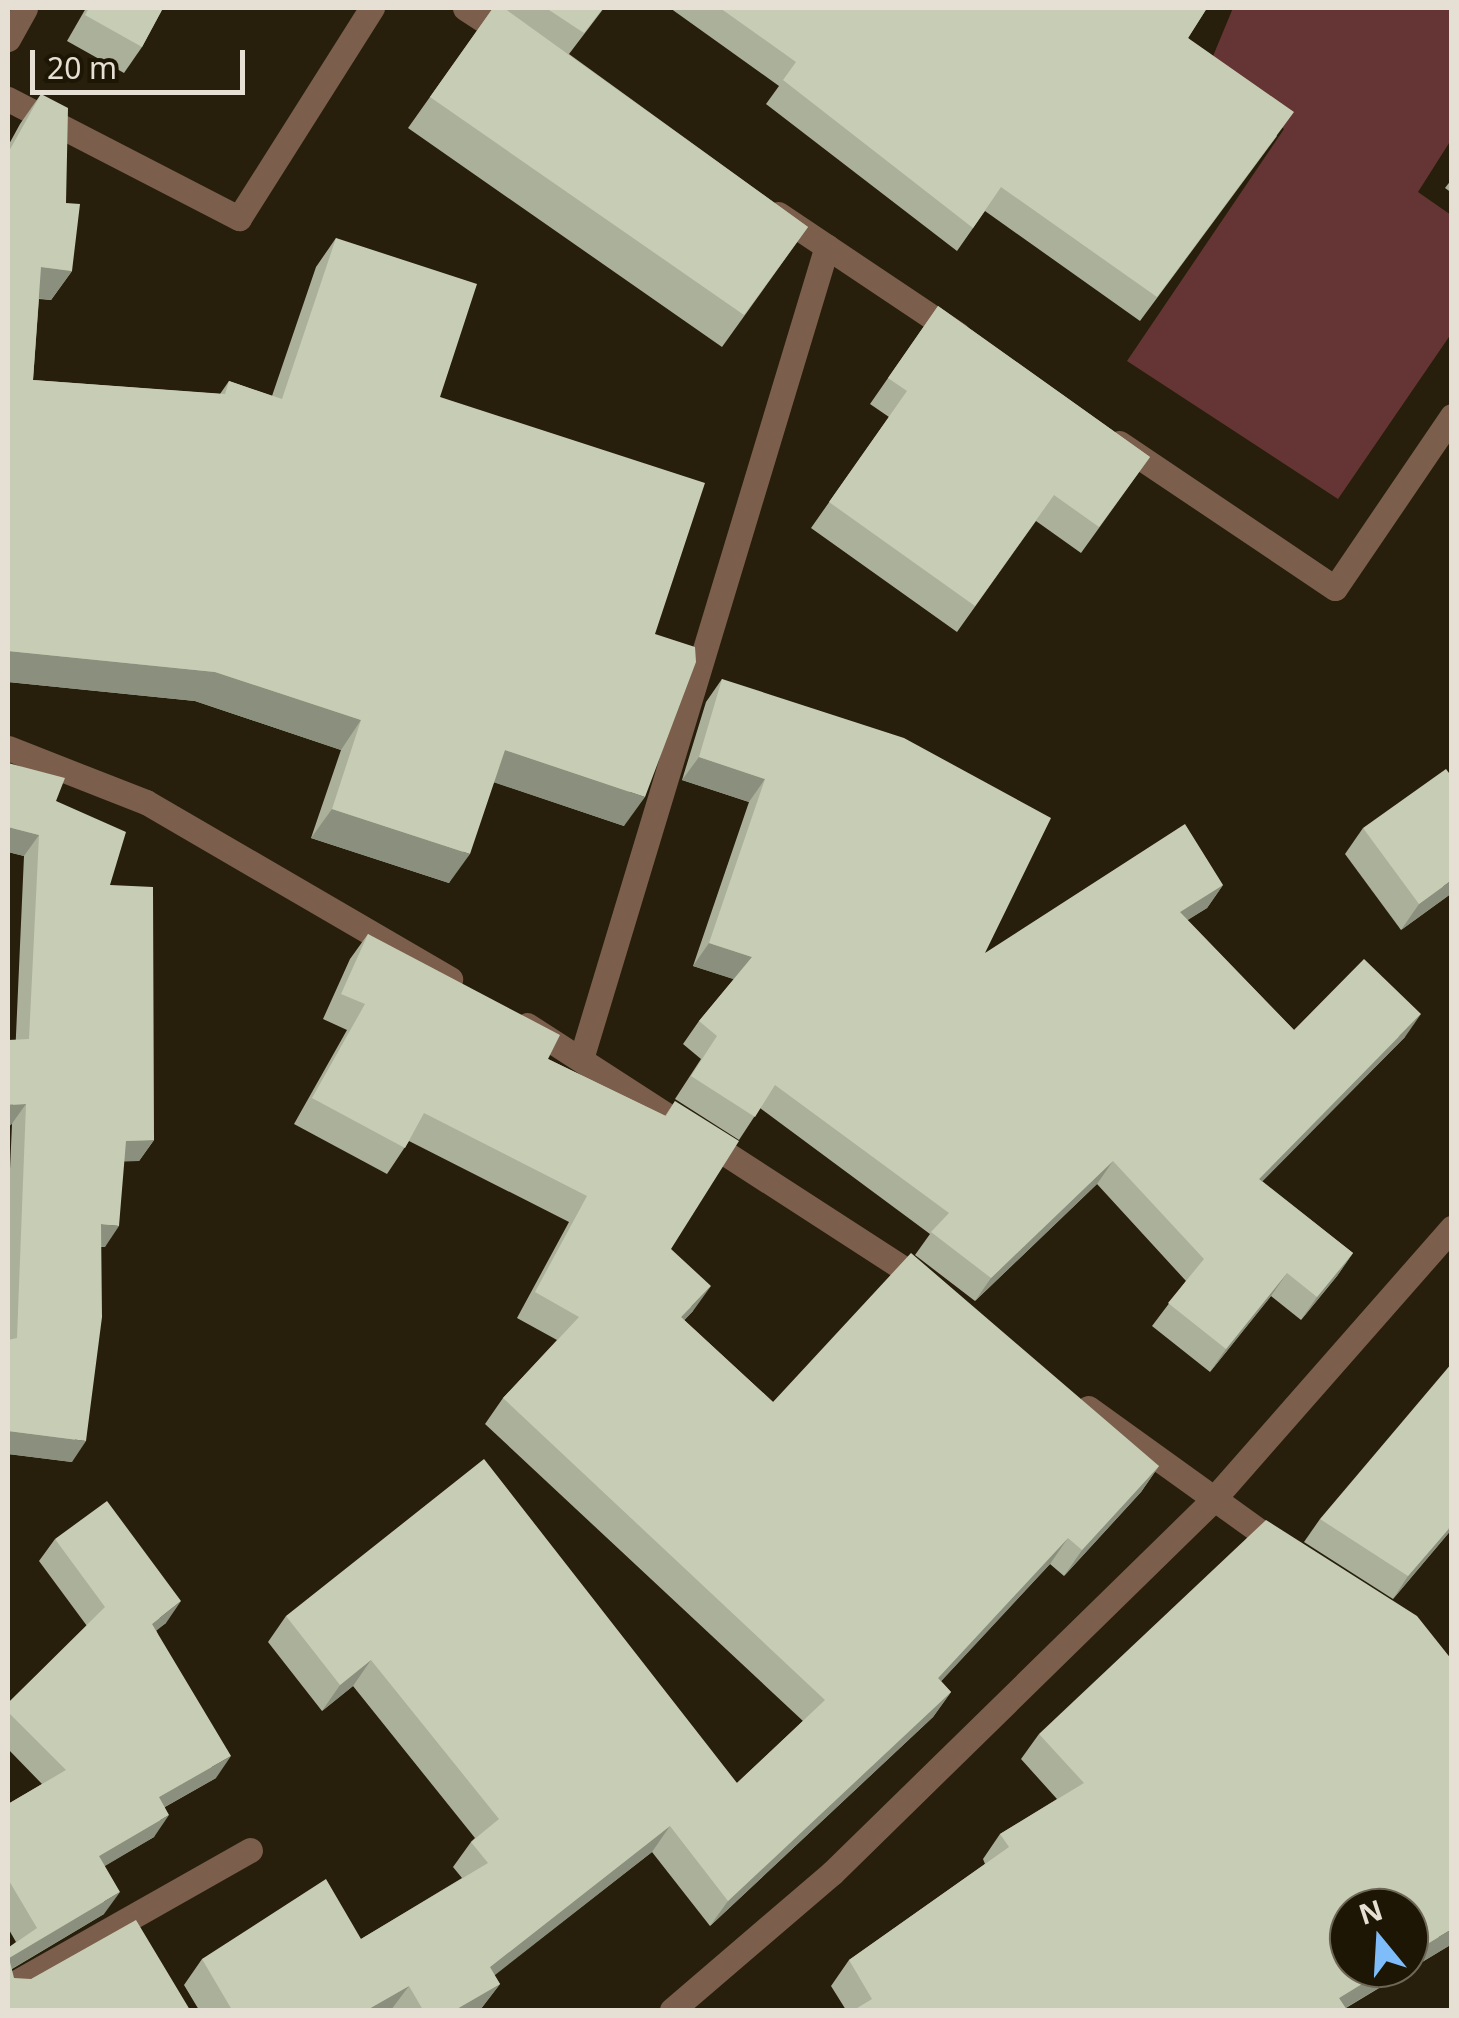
<!DOCTYPE html>
<style>
body{margin:0}
#map{position:relative;width:1459px;height:2018px;overflow:hidden;background:#271f0c;font-family:"Noto Sans",sans-serif}
div>[style]{position:absolute}
[style*='--x']{left:calc(var(--x)*1px);top:calc(var(--y)*1px);width:calc(var(--w)*1px);rotate:calc(var(--a)*1deg)}
.green>*{inset:0;background:#643534}
.minor>*{height:25px;margin:-12.5px;padding:0 12.5px;transform-origin:12.5px;border-radius:12.5px;background:#7b5f4c}
.wall>*{inset:0;background:#abb09b}
.shaded-wall>*{inset:0;background:#8b907e}
.building>*{inset:0;background:#c7cdb4}
span{translate:-50% -50%;white-space:nowrap;text-align:center;line-height:1.15;-webkit-text-stroke:10px #1e1604;paint-order:stroke}
.frame{position:absolute;inset:0;border:10px solid #e6e0d4;pointer-events:none}
.north{position:absolute;left:1329px;top:1888px;width:100px;height:100px;box-sizing:border-box;background:#1e1604;border:2px solid #6e6757;border-radius:50%;rotate:342deg;font-size:28px;font-weight:700;line-height:40px;text-align:center;color:#e6e0d4}
.north::after{content:'';display:block;margin:auto;width:35px;height:45px;background:#7ebdf9;clip-path:polygon(50% 0,100% 100%,50% 72%,0 100%)}
.scale{position:absolute;left:30px;top:50px;width:215px;height:45px;box-sizing:border-box;border:5px solid #e6e0d4;border-top:0;padding-left:12px;font-size:30px;line-height:35px;white-space:nowrap;color:#e6e0d4;-webkit-text-stroke:8px #1e1604;paint-order:stroke}
</style>
<div id="map">
<div class="green">
<i style="clip-path:polygon(1233px 8px,1451px 8px,1451px 140px,1418px 192px,1451px 215px,1451px 334px,1338px 499px,1127px 361px,1284px 129px,1206px 73px)"></i>
</div>
<div class="minor">
<i style="--x:465;--y:8;--w:55;--a:33.1"></i>
<i style="--x:8;--y:39;--w:35;--a:-61"></i>
<i style="--x:8;--y:99;--w:260;--a:27.3"></i>
<i style="--x:239;--y:218;--w:249;--a:-57.7"></i>
<i style="--x:778;--y:214;--w:216;--a:33.8"></i>
<i style="--x:1119;--y:443;--w:260;--a:33.9"></i>
<i style="--x:1335;--y:588;--w:208;--a:-55.8"></i>
<i style="--x:8;--y:748;--w:148;--a:21.4"></i>
<i style="--x:146;--y:802;--w:352;--a:30.2"></i>
<i style="--x:527;--y:1025;--w:475;--a:32.9"></i>
<i style="--x:581;--y:1059;--w:849;--a:-73.17"></i>
<i style="--x:1088;--y:1408;--w:240;--a:35.7"></i>
<i style="--x:8;--y:1987;--w:278;--a:-29.5"></i>
<i style="--x:672;--y:2010;--w:211;--a:-40.6"></i>
<i style="--x:832;--y:1873;--w:530;--a:-44.39"></i>
<i style="--x:1211;--y:1502;--w:365;--a:-48.7"></i>
</div>
<div class="wall">
<i style="clip-path:polygon(86px 8px,163px 8px,142px 47px,124px 73px,67px 41px)"></i>
<i style="clip-path:polygon(493px 8px,604px 8px,569px 54px,808px 227px,722px 347px,408px 128px)"></i>
<i style="clip-path:polygon(670px 8px,1207px 8px,1188px 38px,1277px 136px,1140px 321px,985px 211px,957px 251px,766px 104px,779px 86px)"></i>
<i style="clip-path:polygon(41px 94px,66px 203px,72px 271px,51px 300px,39px 299px,33px 380px,220px 394px,229px 381px,272px 396px,316px 267px,336px 238px,440px 397px,655px 634px,624px 826px,494px 782px,449px 883px,311px 838px,341px 750px,195px 701px,8px 682px,8px 146px,20px 124px)"></i>
<i style="clip-path:polygon(1452px 179px,1452px 193px,1445px 188px)"></i>
<i style="clip-path:polygon(938px 306px,1150px 457px,1081px 553px,1036px 521px,957px 632px,811px 528px,889px 417px,870px 404px)"></i>
<i style="clip-path:polygon(722px 679px,985px 953px,1223px 885px,1207px 908px,1187px 920px,1294px 1030px,1405px 1037px,1262px 1181px,1353px 1253px,1337px 1276px,1301px 1320px,1271px 1296px,1210px 1372px,1152px 1326px,1186px 1281px,1097px 1184px,975px 1301px,915px 1255px,930px 1234px,760px 1108px,739px 1140px,675px 1099px,701px 1059px,683px 1044px,699px 1021px,734px 979px,693px 966px,749px 802px,682px 780px,706px 702px)"></i>
<i style="clip-path:polygon(8px 763px,56px 801px,110px 885px,154px 1140px,139px 1161px,124px 1161px,105px 1247px,101px 1247px,72px 1462px,8px 1454px,8px 1214px,24px 856px,8px 852px)"></i>
<i style="clip-path:polygon(1363px 828px,1452px 893px,1401px 930px,1345px 854px)"></i>
<i style="clip-path:polygon(368px 934px,548px 1059px,665px 1116px,675px 1101px,671px 1249px,693px 1311px,684px 1320px,773px 1402px,1159px 1466px,1141px 1492px,1064px 1576px,1050px 1564px,941px 1681px,951px 1692px,933px 1717px,710px 1926px,652px 1852px,494px 1975px,500px 1984px,480px 2010px,199px 2010px,184px 1985px,202px 1959px,361px 1939px,462px 1878px,453px 1867px,471px 1842px,475px 1838px,353px 1686px,322px 1711px,268px 1642px,286px 1616px,737px 1783px,803px 1721px,485px 1424px,503px 1398px,557px 1340px,517px 1318px,569px 1222px,409px 1141px,387px 1174px,294px 1124px,347px 1030px,323px 1019px,350px 959px)"></i>
<i style="clip-path:polygon(1320px 1519px,1452px 1529px,1393px 1599px,1304px 1542px)"></i>
<i style="clip-path:polygon(55px 1539px,166px 1623px,156px 1630px,216px 1778px,165px 1807px,154px 1837px,104px 1866px,104px 1914px,12px 1969px,8px 2010px,8px 1948px,16px 1942px,8px 1928px,8px 1804px,42px 1784px,8px 1749px,8px 1703px,87px 1626px,39px 1561px)"></i>
<i style="clip-path:polygon(1039px 1734px,1452px 1944px,1346px 2008px,1347px 2010px,846px 2010px,831px 1986px,849px 1960px,985px 1864px,983px 1859px,1000px 1834px,1057px 1799px,1021px 1759px)"></i>
</div>
<div class="shaded-wall">
<i style="clip-path:polygon(41px 267px,72px 271px,51px 300px,20px 296px)"></i>
<i style="clip-path:polygon(8px 651px,215px 672px,361px 720px,341px 750px,195px 701px,8px 682px)"></i>
<i style="clip-path:polygon(505px 750px,645px 797px,624px 826px,484px 779px)"></i>
<i style="clip-path:polygon(699px 757px,765px 779px,749px 802px,682px 780px)"></i>
<i style="clip-path:polygon(332px 809px,470px 854px,449px 883px,311px 838px)"></i>
<i style="clip-path:polygon(8px 827px,39px 835px,24px 856px,8px 852px)"></i>
<i style="clip-path:polygon(1452px 880px,1452px 893px,1401px 930px,1419px 904px)"></i>
<i style="clip-path:polygon(1223px 885px,1207px 908px,1164px 935px,1180px 912px)"></i>
<i style="clip-path:polygon(709px 943px,752px 957px,736px 980px,693px 966px)"></i>
<i style="clip-path:polygon(1421px 1014px,1405px 1037px,1242px 1202px,1259px 1179px)"></i>
<i style="clip-path:polygon(26px 1104px,11px 1125px,8px 1126px,8px 1105px)"></i>
<i style="clip-path:polygon(154px 1140px,139px 1161px,111px 1162px,126px 1141px)"></i>
<i style="clip-path:polygon(1113px 1161px,1097px 1184px,975px 1301px,991px 1278px)"></i>
<i style="clip-path:polygon(101px 1224px,119px 1226px,105px 1247px,86px 1245px)"></i>
<i style="clip-path:polygon(1353px 1253px,1337px 1276px,1301px 1320px,1317px 1297px)"></i>
<i style="clip-path:polygon(1287px 1273px,1271px 1296px,1210px 1372px,1226px 1349px)"></i>
<i style="clip-path:polygon(711px 1286px,693px 1311px,663px 1343px,681px 1317px)"></i>
<i style="clip-path:polygon(8px 1431px,86px 1441px,72px 1462px,8px 1454px)"></i>
<i style="clip-path:polygon(1159px 1466px,1141px 1492px,1064px 1576px,1082px 1550px)"></i>
<i style="clip-path:polygon(1452px 1525px,1452px 1529px,1393px 1599px,1408px 1576px)"></i>
<i style="clip-path:polygon(1068px 1538px,1050px 1564px,920px 1704px,938px 1678px)"></i>
<i style="clip-path:polygon(181px 1601px,166px 1623px,137px 1646px,152px 1624px)"></i>
<i style="clip-path:polygon(371px 1660px,353px 1686px,322px 1711px,340px 1685px)"></i>
<i style="clip-path:polygon(951px 1692px,933px 1717px,710px 1926px,728px 1901px)"></i>
<i style="clip-path:polygon(231px 1756px,216px 1778px,143px 1819px,159px 1797px)"></i>
<i style="clip-path:polygon(169px 1815px,154px 1837px,83px 1879px,99px 1856px)"></i>
<i style="clip-path:polygon(670px 1826px,652px 1852px,472px 1993px,490px 1967px)"></i>
<i style="clip-path:polygon(120px 1892px,104px 1914px,8px 1971px,9px 1958px)"></i>
<i style="clip-path:polygon(1452px 1929px,1452px 1944px,1342px 2010px,1339px 1998px,1388px 1968px,1409px 1968px,1409px 1955px)"></i>
<i style="clip-path:polygon(500px 1984px,480px 2010px,455px 2010px)"></i>
<i style="clip-path:polygon(409px 1986px,391px 2010px,367px 2010px)"></i>
</div>
<div class="building">
<i style="clip-path:polygon(89px 8px,163px 8px,142px 47px,85px 15px)"></i>
<i style="clip-path:polygon(493px 8px,504px 8px,808px 227px,744px 315px,430px 97px)"></i>
<i style="clip-path:polygon(546px 8px,603px 8px,584px 33px)"></i>
<i style="clip-path:polygon(720px 8px,1207px 8px,1188px 38px,1294px 112px,1157px 297px,1001px 187px,973px 228px,783px 80px,796px 62px)"></i>
<i style="clip-path:polygon(41px 94px,68px 108px,66px 203px,80px 204px,72px 271px,41px 267px,33px 380px,225px 394px,229px 381px,282px 399px,336px 238px,477px 284px,440px 397px,705px 483px,655px 634px,695px 647px,696px 662px,645px 797px,505px 750px,470px 854px,332px 809px,361px 720px,215px 672px,8px 651px,8px 153px)"></i>
<i style="clip-path:polygon(938px 306px,1150px 457px,1099px 527px,1054px 495px,975px 606px,829px 502px,907px 391px,888px 378px)"></i>
<i style="clip-path:polygon(722px 679px,904px 738px,1051px 818px,985px 953px,1185px 824px,1223px 885px,1180px 912px,1294px 1030px,1364px 959px,1421px 1014px,1259px 1179px,1353px 1253px,1317px 1297px,1287px 1273px,1226px 1349px,1168px 1303px,1204px 1259px,1113px 1161px,991px 1278px,931px 1232px,949px 1213px,775px 1085px,755px 1117px,691px 1076px,717px 1036px,699px 1021px,752px 957px,709px 943px,765px 779px,699px 757px)"></i>
<i style="clip-path:polygon(8px 763px,65px 778px,56px 801px,126px 832px,110px 885px,153px 887px,154px 1140px,126px 1141px,119px 1226px,101px 1224px,102px 1317px,86px 1441px,8px 1431px,8px 1340px,17px 1338px,26px 1104px,8px 1105px,8px 1040px,29px 1039px,39px 835px,8px 827px)"></i>
<i style="clip-path:polygon(1446px 769px,1452px 777px,1452px 880px,1419px 904px,1363px 828px)"></i>
<i style="clip-path:polygon(368px 934px,560px 1035px,548px 1059px,666px 1116px,675px 1101px,739px 1141px,671px 1249px,711px 1286px,681px 1317px,773px 1402px,911px 1253px,1159px 1466px,1082px 1550px,1068px 1538px,938px 1678px,951px 1692px,728px 1901px,670px 1826px,490px 1967px,500px 1984px,455px 2010px,423px 2010px,409px 1986px,367px 2010px,232px 2010px,202px 1959px,326px 1879px,361px 1939px,488px 1863px,471px 1842px,499px 1819px,371px 1660px,340px 1685px,286px 1616px,484px 1459px,737px 1783px,825px 1700px,503px 1398px,579px 1317px,535px 1292px,587px 1196px,424px 1113px,405px 1148px,312px 1098px,365px 1004px,341px 994px)"></i>
<i style="clip-path:polygon(1452px 1363px,1452px 1525px,1408px 1576px,1320px 1519px)"></i>
<i style="clip-path:polygon(107px 1501px,181px 1601px,152px 1624px,231px 1756px,159px 1797px,169px 1815px,99px 1856px,120px 1892px,9px 1958px,14px 1978px,31px 1979px,136px 1920px,190px 2010px,8px 2010px,8px 1948px,37px 1928px,8px 1879px,8px 1804px,66px 1770px,8px 1712px,8px 1703px,105px 1607px,55px 1539px)"></i>
<i style="clip-path:polygon(1266px 1520px,1417px 1616px,1452px 1660px,1452px 1701px,1450px 1702px,1452px 1706px,1452px 1929px,1409px 1955px,1409px 1908px,1349px 1908px,1349px 1968px,1388px 1968px,1339px 1998px,1347px 2010px,854px 2010px,872px 1999px,849px 1960px,1009px 1847px,1000px 1834px,1084px 1783px,1039px 1734px)"></i>
</div>
<div class="frame"></div>
<div class="north">N</div>
<div class="scale">20 m</div>
</div>
